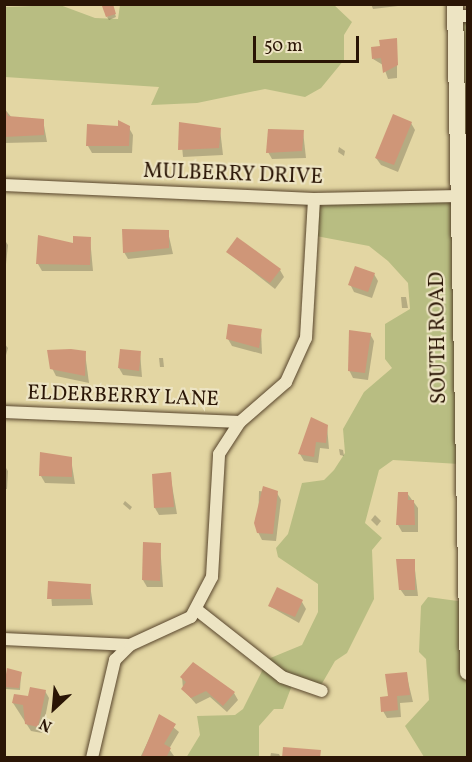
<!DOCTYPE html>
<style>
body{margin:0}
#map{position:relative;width:472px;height:762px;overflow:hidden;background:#e3d6a3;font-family:Vollkorn,serif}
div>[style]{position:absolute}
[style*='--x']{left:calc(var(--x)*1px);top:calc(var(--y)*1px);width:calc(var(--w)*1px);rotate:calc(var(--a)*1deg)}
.green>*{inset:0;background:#b8bd82}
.shadow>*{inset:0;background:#0003}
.building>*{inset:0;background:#cf9678}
.roads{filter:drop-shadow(0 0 2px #58452c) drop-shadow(0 0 2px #58452c)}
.street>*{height:12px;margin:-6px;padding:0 6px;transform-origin:6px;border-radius:6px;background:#ede4c3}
.secondary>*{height:16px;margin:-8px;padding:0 8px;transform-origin:8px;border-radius:8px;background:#ede4c3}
span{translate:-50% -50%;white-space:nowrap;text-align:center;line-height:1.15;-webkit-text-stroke:4.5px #ede4c3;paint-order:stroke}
.street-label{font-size:21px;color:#2a1505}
.frame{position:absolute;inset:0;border:6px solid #2a1505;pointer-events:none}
.north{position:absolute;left:24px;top:678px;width:60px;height:60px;-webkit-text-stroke:4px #ede4c3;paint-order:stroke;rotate:206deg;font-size:16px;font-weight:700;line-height:24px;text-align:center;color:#2a1505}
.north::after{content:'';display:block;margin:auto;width:21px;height:27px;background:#2a1505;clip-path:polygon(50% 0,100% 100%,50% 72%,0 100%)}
.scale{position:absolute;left:253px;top:36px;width:106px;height:27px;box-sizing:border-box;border:3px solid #2a1505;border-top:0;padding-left:8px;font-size:18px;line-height:21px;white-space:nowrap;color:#2a1505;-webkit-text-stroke:4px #ede4c3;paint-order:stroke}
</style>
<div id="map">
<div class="green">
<i style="clip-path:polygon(333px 4px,352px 22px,344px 35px,344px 60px,321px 88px,305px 97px,265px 89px,197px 103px,151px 105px,159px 87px,5px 77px,5px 7px,60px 5px,95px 18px,118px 19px,120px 5px)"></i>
<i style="clip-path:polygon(467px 19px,468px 345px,459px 464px,393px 460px,379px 470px,365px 523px,382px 538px,372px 550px,374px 599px,347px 653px,335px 661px,320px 687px,294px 680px,283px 709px,274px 709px,259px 726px,259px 757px,186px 758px,200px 735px,197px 716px,235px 715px,243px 709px,268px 659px,302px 645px,318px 612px,318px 584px,278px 557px,276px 548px,288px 534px,302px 483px,324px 480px,334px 470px,345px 453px,343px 429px,364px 392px,392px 368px,385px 359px,385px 324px,410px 309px,408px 283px,388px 261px,369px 246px,316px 236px,316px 206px,457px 197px,454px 22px)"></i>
<i style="clip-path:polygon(428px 597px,465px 602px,467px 757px,424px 757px,405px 726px,429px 700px,426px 659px,419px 652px,421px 606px)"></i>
</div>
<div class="shadow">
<i style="clip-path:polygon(371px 4px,398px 4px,398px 6px,373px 9px)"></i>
<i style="clip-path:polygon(113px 8px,116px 17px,109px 20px,107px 17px)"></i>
<i style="clip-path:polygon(397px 40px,397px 78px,388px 79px,383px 65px,373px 59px)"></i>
<i style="clip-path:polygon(4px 108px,12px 118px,43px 120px,47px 142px,4px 143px)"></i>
<i style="clip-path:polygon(411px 123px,415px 130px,398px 172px,381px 165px,376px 158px)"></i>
<i style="clip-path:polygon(180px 124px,220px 129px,223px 155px,183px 157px)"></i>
<i style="clip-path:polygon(119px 128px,129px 128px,133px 135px,132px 153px,92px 153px,88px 146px)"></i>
<i style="clip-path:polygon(303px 131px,306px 158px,272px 159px,268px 152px)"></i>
<i style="clip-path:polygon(339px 147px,345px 151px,344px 156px,338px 152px)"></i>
<i style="clip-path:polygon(168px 232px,173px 254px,128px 259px,124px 252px)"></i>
<i style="clip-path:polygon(90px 238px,93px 271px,42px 271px,38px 264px)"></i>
<i style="clip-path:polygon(4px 239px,8px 245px,6px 264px,4px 264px)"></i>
<i style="clip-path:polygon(228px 252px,280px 270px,284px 277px,275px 289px)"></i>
<i style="clip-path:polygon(374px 274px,378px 281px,372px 298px,354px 292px,350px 284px)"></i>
<i style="clip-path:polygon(401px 297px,406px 297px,408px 308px,402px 308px)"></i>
<i style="clip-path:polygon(261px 331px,262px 354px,232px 346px,228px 339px)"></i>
<i style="clip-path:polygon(370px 334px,374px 341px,368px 380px,353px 378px,349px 370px)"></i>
<i style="clip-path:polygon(4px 343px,8px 348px,4px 362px)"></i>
<i style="clip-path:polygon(140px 352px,142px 377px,123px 375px,119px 368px)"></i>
<i style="clip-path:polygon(85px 353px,89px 383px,56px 376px,52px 368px)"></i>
<i style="clip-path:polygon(159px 358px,163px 358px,164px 367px,160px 367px)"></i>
<i style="clip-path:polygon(327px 426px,329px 449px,320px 448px,318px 463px,304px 461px,300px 454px)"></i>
<i style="clip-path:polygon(339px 449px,343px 450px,344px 456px,340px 455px)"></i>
<i style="clip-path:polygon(71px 459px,75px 484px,45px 483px,41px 476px)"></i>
<i style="clip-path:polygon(4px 465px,8px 471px,7px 489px,4px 489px)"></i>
<i style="clip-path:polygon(170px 474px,177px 514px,159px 515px,155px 508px)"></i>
<i style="clip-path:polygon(259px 491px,277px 493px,281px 500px,276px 541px,262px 540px,258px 532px)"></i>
<i style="clip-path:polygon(399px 493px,407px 493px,418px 508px,418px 532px,402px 532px,398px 525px)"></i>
<i style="clip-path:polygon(125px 501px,132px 507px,130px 510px,123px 504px)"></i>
<i style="clip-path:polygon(375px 515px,381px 521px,377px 526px,371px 520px)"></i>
<i style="clip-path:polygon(160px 544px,163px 587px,147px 587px,143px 580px)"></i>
<i style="clip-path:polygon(414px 561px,418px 596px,405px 596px,400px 589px)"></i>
<i style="clip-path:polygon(50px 582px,90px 585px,93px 605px,52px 606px)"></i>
<i style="clip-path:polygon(302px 602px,306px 609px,299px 623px,269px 606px)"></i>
<i style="clip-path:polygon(21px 673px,20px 690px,6px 689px,4px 686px)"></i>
<i style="clip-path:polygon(406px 673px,413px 702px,400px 703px,401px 717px,387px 718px,383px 711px)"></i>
<i style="clip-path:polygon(182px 677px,234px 693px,238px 700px,227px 712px,210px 697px,196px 704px,183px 689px)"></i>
<i style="clip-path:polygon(45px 691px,49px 698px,42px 733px,31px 731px,13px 703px)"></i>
<i style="clip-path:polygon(160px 716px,179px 732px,169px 749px,174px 756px,140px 758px)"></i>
<i style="clip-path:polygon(271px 753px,279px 754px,281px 758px,270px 758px)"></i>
</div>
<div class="building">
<i style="clip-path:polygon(113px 4px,116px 14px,106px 17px,102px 6px)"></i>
<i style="clip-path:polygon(397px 38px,398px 65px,383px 73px,381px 58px,372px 59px,371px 47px,380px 46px,379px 40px)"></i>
<i style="clip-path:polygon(4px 107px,8px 116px,44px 119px,44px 135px,4px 137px)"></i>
<i style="clip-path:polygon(393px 114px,412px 122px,394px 165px,375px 158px)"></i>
<i style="clip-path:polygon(118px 120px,130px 126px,129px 146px,86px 146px,87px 124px,118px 126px)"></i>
<i style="clip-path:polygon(179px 122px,221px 128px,219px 148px,178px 150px)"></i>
<i style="clip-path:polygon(268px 129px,304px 130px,302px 151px,266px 153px)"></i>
<i style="clip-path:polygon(122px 229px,169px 230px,169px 248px,123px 253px)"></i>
<i style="clip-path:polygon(38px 235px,73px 243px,73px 236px,91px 237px,90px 265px,36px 264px)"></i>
<i style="clip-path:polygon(237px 237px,281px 269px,270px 283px,226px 252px)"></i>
<i style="clip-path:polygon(355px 266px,375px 273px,368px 292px,348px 285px)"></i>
<i style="clip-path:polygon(228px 324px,262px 329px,259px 348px,226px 339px)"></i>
<i style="clip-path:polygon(349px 330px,371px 333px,365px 373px,348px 371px)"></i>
<i style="clip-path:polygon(71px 349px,86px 351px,85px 376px,50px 369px,47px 350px)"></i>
<i style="clip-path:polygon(120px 349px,141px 351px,139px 371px,118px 368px)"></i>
<i style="clip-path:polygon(311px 417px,328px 425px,326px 443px,316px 442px,314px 457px,298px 454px)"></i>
<i style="clip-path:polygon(40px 452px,72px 457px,72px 477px,39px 476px)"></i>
<i style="clip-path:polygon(171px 472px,174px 507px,154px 508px,152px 474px)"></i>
<i style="clip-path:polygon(263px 486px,278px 491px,273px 534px,257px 533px,254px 523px)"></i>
<i style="clip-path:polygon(398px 492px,408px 492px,408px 500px,414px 500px,415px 525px,396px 525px)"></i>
<i style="clip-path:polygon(143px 542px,161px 543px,160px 581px,142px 580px)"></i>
<i style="clip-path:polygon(396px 559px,415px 559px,415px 590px,399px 590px)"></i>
<i style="clip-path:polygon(48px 581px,91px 584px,90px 599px,47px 599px)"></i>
<i style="clip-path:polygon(277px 587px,303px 600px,295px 617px,268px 606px)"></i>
<i style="clip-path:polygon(193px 662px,235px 692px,223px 706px,206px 691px,191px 698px,181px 689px,186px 682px,180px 677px)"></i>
<i style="clip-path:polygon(7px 668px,22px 672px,19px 688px,4px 687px)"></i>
<i style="clip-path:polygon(407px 672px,410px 695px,397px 696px,398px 710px,381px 712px,380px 697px,388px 696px,385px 674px)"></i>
<i style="clip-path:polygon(30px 687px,46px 690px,38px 727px,25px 724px,23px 705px,12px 703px,14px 694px,28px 696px)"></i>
<i style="clip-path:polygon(159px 714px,176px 724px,164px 744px,171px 748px,166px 758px,141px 758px)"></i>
<i style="clip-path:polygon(283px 747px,321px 750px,320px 758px,282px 758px)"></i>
</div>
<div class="roads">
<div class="street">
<i style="--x:455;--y:16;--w:13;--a:0"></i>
<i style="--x:4;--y:185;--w:310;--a:2.6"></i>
<i style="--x:314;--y:199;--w:145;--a:-1.2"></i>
<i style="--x:4;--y:412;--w:236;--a:2.4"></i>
<i style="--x:197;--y:610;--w:108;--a:38.2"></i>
<i style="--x:282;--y:677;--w:42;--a:19.3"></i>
<i style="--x:4;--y:639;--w:126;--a:2.7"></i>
<i style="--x:92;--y:758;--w:101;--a:-76.8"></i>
<i style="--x:115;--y:660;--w:21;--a:-45"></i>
<i style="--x:130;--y:645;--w:67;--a:-24.7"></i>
<i style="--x:191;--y:617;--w:45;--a:-62.3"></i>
<i style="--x:212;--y:577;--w:123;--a:-86.7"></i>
<i style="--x:219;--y:454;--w:38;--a:-57"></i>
<i style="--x:240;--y:422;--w:61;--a:-41"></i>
<i style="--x:286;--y:382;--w:48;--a:-65.6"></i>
<i style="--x:306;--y:338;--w:139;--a:-86.7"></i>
</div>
<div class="secondary">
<i style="--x:455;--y:4;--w:668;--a:88.89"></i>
</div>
</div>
<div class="street-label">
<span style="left:233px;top:175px;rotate:2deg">MULBERRY DRIVE</span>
<span style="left:439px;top:338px;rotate:-91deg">SOUTH ROAD</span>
<span style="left:123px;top:397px;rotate:2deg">ELDERBERRY LANE</span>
</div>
<div class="frame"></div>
<div class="north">N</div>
<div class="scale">50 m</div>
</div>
